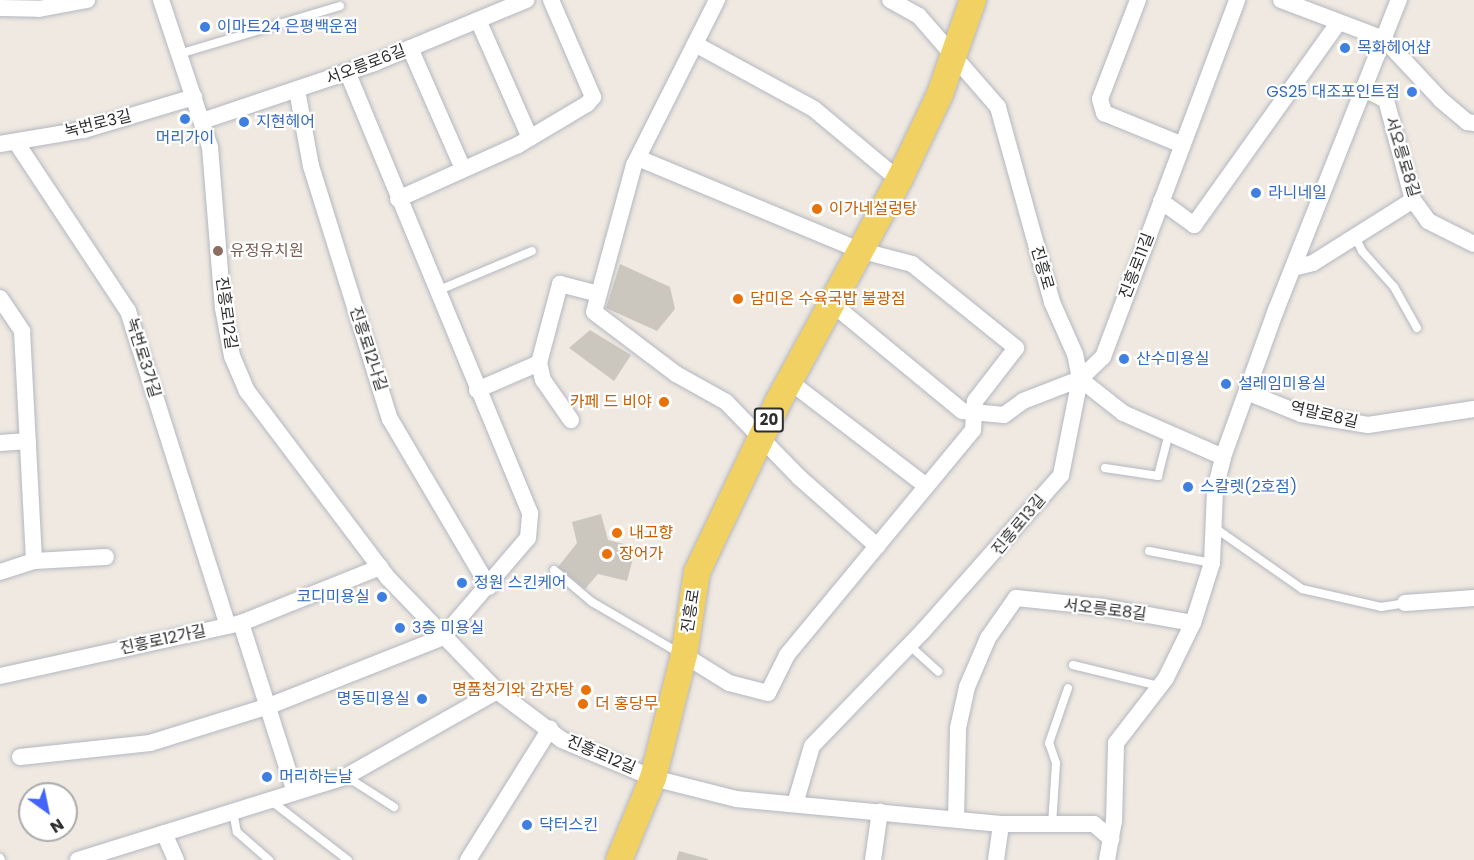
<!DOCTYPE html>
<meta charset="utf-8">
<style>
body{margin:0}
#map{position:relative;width:1474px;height:860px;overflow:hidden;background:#efe9e1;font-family:Poppins,"Noto Sans KR",sans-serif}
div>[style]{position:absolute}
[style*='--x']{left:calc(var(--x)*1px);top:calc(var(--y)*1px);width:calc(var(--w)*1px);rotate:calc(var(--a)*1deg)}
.building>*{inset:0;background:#cbc7bf}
.roads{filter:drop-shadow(0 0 2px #b4b7c1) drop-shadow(0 0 2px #b4b7c1)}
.lane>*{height:8px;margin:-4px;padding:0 4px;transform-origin:4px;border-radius:4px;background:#fff}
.street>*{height:16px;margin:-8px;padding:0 8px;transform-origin:8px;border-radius:8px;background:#fff}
.primary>*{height:26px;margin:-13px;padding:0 13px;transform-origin:13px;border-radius:13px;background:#f2d163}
.dots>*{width:16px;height:16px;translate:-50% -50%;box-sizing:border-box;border:3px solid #fff;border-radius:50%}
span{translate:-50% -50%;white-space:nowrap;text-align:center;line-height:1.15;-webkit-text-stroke:4.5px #fff;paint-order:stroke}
.shield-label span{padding:2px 4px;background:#fff;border:2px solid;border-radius:4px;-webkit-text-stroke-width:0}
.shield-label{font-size:15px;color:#2e2e2e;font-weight:700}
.shop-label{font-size:16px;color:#366cbe}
.left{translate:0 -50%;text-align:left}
.right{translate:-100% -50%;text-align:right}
.street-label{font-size:16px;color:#2e2e2e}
.food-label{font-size:16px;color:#c56008}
.education-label{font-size:16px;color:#785e54}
.north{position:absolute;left:18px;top:782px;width:60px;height:60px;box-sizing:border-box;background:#fff;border:2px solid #ababab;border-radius:50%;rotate:147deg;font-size:16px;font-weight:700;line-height:24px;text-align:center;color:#2e2e2e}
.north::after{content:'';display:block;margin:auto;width:21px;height:27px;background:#4264fb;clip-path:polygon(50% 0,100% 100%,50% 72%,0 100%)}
</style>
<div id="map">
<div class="building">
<i style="clip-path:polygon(620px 264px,670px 287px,675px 309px,657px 331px,606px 308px)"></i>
<i style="clip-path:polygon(590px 330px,631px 355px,614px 381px,569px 348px)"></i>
<i style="clip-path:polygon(601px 514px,608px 540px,636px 547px,627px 581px,598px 574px,585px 589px,558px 567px,577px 543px,572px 522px)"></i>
<i style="clip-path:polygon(679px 851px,708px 859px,708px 860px,676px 860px)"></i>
</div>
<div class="roads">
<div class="lane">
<i style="--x:179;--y:54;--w:168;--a:-16.6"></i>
<i style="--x:1355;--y:237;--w:16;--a:63"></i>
<i style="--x:1362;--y:251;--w:48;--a:48.4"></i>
<i style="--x:1394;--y:287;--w:47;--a:60.7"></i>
<i style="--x:437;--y:291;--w:103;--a:-22.8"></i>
<i style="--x:1105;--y:468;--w:54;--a:8.6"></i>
<i style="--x:1158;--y:476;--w:44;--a:-75.7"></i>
<i style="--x:1215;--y:528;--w:106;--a:35"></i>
<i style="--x:1302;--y:589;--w:81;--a:12.8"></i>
<i style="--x:1381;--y:607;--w:24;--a:-9"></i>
<i style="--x:1149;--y:551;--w:64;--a:10.8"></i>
<i style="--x:554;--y:570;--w:50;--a:40.1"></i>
<i style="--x:592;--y:602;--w:103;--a:30.3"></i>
<i style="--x:910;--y:646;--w:38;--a:42"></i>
<i style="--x:1073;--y:665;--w:89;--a:13.7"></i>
<i style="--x:347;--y:777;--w:56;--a:32.6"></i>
<i style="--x:270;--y:800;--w:98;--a:37.6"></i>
<i style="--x:233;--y:812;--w:20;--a:79"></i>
<i style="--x:237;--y:832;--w:43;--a:41.2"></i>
<i style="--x:1052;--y:825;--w:62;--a:-86.3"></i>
<i style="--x:1056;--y:763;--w:21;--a:-109"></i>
<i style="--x:1049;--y:743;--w:58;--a:-70.9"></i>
<i style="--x:0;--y:858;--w:2;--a:63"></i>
</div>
<div class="street">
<i style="--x:161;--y:0;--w:155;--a:71.6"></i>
<i style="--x:210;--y:147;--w:162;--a:85.4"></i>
<i style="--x:223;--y:308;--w:49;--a:79.4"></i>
<i style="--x:232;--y:356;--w:38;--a:67"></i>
<i style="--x:247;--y:391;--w:234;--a:53"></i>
<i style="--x:388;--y:578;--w:157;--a:46"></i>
<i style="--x:497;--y:691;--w:81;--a:37"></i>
<i style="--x:562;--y:740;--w:99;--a:22.7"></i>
<i style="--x:653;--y:778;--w:86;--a:14.2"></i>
<i style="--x:736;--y:799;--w:266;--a:5.4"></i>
<i style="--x:1001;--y:824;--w:93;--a:0"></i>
<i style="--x:1094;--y:824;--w:23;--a:41"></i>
<i style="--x:717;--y:0;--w:185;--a:116.7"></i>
<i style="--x:634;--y:165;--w:152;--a:105.2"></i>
<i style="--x:594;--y:312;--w:103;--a:37.1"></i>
<i style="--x:676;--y:374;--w:57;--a:29.2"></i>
<i style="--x:726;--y:402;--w:106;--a:45.8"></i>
<i style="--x:800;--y:478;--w:103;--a:41.4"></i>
<i style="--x:1138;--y:0;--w:106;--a:111"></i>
<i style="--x:1100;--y:99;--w:15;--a:74"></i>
<i style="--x:1104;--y:113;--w:85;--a:22.1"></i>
<i style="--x:1281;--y:0;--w:110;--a:20.7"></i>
<i style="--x:1384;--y:39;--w:83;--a:46.9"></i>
<i style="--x:1441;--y:100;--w:34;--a:40"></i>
<i style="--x:1467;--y:122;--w:7;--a:8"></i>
<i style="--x:0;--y:8;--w:39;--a:1"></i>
<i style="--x:39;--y:9;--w:49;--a:-10.6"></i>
<i style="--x:478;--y:20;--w:129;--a:66.2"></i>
<i style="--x:695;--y:44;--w:136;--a:28.6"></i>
<i style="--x:814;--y:109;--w:111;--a:39.9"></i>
<i style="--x:410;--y:48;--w:132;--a:66.3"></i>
<i style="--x:1363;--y:88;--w:26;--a:28"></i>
<i style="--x:1386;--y:100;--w:104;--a:74.9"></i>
<i style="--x:1413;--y:200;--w:26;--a:54"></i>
<i style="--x:1428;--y:221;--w:51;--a:26.6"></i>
<i style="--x:297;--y:90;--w:77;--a:79.6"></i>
<i style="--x:311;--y:166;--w:265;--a:72.7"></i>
<i style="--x:390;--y:419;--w:195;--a:59.5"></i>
<i style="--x:202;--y:121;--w:182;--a:-18.6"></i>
<i style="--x:374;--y:63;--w:165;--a:-22.5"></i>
<i style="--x:16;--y:142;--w:203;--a:56.5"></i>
<i style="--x:128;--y:311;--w:330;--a:72.4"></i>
<i style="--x:0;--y:144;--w:85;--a:-9.5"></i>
<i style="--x:84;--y:130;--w:115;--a:-16.7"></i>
<i style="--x:638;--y:158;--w:239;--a:22.6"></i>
<i style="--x:859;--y:250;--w:55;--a:14.8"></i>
<i style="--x:912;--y:264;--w:134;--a:38.9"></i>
<i style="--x:1016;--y:348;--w:67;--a:127.7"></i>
<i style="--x:975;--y:401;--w:29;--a:94"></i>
<i style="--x:973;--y:430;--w:292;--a:129.6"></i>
<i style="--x:787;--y:655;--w:42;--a:116.6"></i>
<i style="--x:768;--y:693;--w:40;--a:-165.6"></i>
<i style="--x:729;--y:683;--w:53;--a:-148.1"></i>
<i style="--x:398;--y:199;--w:132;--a:-24.2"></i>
<i style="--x:518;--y:145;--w:80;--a:-30.7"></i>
<i style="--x:587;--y:104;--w:9;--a:-49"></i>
<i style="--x:593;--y:97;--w:106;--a:-113.4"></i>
<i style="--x:1161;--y:201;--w:41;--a:36"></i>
<i style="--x:1194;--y:225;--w:249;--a:-54.5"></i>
<i style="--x:1293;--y:268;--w:21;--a:-14"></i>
<i style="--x:1313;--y:263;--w:118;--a:-32.2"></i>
<i style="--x:0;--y:298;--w:40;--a:56"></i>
<i style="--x:22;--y:331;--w:230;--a:87"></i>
<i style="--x:830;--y:302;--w:171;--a:39.5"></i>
<i style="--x:962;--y:411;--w:42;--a:5.4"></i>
<i style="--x:1004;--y:415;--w:24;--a:-36"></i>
<i style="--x:1023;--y:401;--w:61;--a:-21.1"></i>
<i style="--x:1080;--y:379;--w:32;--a:-44"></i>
<i style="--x:1103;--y:357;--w:381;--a:-69.4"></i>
<i style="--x:539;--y:363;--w:17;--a:77"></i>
<i style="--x:543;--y:380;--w:49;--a:55"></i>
<i style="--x:1080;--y:379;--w:55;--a:38.3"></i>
<i style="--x:1123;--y:413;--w:109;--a:23.7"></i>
<i style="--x:789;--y:381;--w:171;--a:37.4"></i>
<i style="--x:477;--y:390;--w:68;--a:-23.5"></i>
<i style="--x:539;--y:363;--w:82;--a:-75.1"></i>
<i style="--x:560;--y:284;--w:40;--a:14.4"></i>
<i style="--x:1247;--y:392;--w:58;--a:22.2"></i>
<i style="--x:1301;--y:414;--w:68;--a:9.3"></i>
<i style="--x:1368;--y:425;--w:107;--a:-8.6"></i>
<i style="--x:0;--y:443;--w:28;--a:-4"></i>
<i style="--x:0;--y:572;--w:36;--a:-18"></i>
<i style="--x:34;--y:561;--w:72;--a:-3.2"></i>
<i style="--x:1405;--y:603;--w:69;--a:-4.1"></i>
<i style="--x:241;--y:623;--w:177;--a:72.3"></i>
<i style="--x:0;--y:676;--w:247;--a:-12.4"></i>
<i style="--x:241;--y:623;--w:150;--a:-21.9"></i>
<i style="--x:20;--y:757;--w:131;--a:-6.1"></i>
<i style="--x:150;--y:743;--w:125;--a:-17.3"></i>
<i style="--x:269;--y:706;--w:187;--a:-21.6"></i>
<i style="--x:443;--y:637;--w:130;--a:-49.4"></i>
<i style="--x:528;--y:538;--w:25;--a:-85"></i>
<i style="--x:530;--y:513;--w:476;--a:-112.5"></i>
<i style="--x:795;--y:804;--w:60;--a:-73.7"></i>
<i style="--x:812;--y:746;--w:161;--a:-46"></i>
<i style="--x:924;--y:630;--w:207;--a:-48.5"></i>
<i style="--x:1061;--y:475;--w:98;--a:-78.8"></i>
<i style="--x:1080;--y:379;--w:25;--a:-101"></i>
<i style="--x:1075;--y:354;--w:57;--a:-113.9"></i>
<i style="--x:1052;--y:302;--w:202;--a:-105.5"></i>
<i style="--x:998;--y:107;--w:121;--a:-131"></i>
<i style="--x:919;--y:16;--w:33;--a:-151"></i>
<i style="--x:956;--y:819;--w:91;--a:-88.7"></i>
<i style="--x:958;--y:728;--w:42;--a:-77.6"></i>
<i style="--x:967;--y:687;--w:53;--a:-66.8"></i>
<i style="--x:988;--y:638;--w:49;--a:-55"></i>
<i style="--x:1016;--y:598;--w:87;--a:5.9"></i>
<i style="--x:1103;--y:607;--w:91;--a:10.1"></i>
<i style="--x:164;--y:833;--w:30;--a:66"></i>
<i style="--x:78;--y:860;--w:282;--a:-17.3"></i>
<i style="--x:347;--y:776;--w:172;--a:-29.5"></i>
<i style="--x:468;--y:860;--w:155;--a:-58"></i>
<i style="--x:873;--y:860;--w:49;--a:-81.9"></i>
<i style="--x:996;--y:860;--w:36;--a:-82"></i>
<i style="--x:1107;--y:860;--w:39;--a:-80"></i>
<i style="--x:1114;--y:822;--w:79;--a:-88.5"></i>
<i style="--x:1116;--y:743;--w:82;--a:-52.4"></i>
<i style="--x:1166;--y:678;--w:61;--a:-63.9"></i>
<i style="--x:1193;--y:623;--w:63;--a:-72.4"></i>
<i style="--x:1212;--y:563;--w:73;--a:-87.6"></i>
<i style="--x:1215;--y:490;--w:34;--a:-76"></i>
<i style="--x:1223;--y:457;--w:156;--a:-70.2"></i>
<i style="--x:1276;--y:310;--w:334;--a:-68.4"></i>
</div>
<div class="primary">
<i style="--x:619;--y:860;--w:89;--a:-67.5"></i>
<i style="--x:653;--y:778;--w:127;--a:-75.9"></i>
<i style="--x:684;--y:655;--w:84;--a:-81.1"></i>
<i style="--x:697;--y:572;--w:191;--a:-64.5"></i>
<i style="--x:779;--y:400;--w:251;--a:-61.4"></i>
<i style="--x:899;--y:180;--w:95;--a:-64.5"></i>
<i style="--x:940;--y:94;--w:100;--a:-70.7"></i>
</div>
</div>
<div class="dots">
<i style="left:205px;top:27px;background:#3f7fe0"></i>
<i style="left:1345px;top:48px;background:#3f7fe0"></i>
<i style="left:1412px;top:92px;background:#3f7fe0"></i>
<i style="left:185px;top:119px;background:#3f7fe0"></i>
<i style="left:244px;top:122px;background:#3f7fe0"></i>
<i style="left:1256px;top:193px;background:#3f7fe0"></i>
<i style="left:817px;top:209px;background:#e8710a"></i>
<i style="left:218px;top:251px;background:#8d6e63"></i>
<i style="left:738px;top:299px;background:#e8710a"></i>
<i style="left:1124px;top:359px;background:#3f7fe0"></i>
<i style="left:1226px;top:384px;background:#3f7fe0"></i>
<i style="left:664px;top:402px;background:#e8710a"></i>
<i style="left:1188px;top:487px;background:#3f7fe0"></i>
<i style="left:617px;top:533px;background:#e8710a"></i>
<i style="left:607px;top:554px;background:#e8710a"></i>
<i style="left:462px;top:583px;background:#3f7fe0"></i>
<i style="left:382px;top:597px;background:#3f7fe0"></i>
<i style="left:400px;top:628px;background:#3f7fe0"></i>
<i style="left:586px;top:690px;background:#e8710a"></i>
<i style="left:422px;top:699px;background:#3f7fe0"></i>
<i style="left:583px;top:704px;background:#e8710a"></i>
<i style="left:267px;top:777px;background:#3f7fe0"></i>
<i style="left:527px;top:825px;background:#3f7fe0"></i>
</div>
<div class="shield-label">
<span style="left:769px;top:420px">20</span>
</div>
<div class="shop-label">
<span class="left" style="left:217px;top:27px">이마트24 은평백운점</span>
<span class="left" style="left:1357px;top:48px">목화헤어샵</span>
<span class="right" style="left:1400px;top:92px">GS25 대조포인트점</span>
<span class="left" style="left:256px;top:122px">지현헤어</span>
<span style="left:185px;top:138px">머리가이</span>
<span class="left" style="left:1268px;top:193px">라니네일</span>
<span class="left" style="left:1136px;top:359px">산수미용실</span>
<span class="left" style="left:1238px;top:384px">설레임미용실</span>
<span class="left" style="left:1200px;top:487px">스칼렛(2호점)</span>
<span class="left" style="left:474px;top:583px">정원 스킨케어</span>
<span class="right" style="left:370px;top:597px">코디미용실</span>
<span class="left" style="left:412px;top:628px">3층 미용실</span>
<span class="right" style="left:410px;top:699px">명동미용실</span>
<span class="left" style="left:279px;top:777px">머리하는날</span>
<span class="left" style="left:539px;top:825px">닥터스킨</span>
</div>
<div class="street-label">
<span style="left:366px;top:65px;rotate:-21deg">서오릉로6길</span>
<span style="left:98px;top:124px;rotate:-14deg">녹번로3길</span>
<span style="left:1402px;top:157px;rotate:73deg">서오릉로8길</span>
<span style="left:1137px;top:266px;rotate:-69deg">진흥로11길</span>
<span style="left:1042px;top:268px;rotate:74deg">진흥로</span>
<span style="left:226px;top:313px;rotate:82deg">진흥로12길</span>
<span style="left:368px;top:349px;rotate:72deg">진흥로12나길</span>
<span style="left:143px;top:358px;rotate:73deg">녹번로3가길</span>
<span style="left:1324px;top:415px;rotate:13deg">역말로8길</span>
<span style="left:1019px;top:525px;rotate:-50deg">진흥로13길</span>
<span style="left:1105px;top:610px;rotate:7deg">서오릉로8길</span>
<span style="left:691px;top:611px;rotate:-81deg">진흥로</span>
<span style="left:163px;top:640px;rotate:-12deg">진흥로12가길</span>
<span style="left:601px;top:755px;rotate:23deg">진흥로12길</span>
</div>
<div class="food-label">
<span class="left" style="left:829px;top:209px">이가네설렁탕</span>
<span class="left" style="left:750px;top:299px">담미온 수육국밥 불광점</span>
<span class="right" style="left:652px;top:402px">카페 드 비야</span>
<span class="left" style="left:629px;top:533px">내고향</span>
<span class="left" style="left:619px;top:554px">장어가</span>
<span class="right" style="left:574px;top:690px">명품청기와 감자탕</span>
<span class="left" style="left:595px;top:704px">더 홍당무</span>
</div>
<div class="education-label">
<span class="left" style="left:230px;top:251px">유정유치원</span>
</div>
<div class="north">N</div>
</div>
